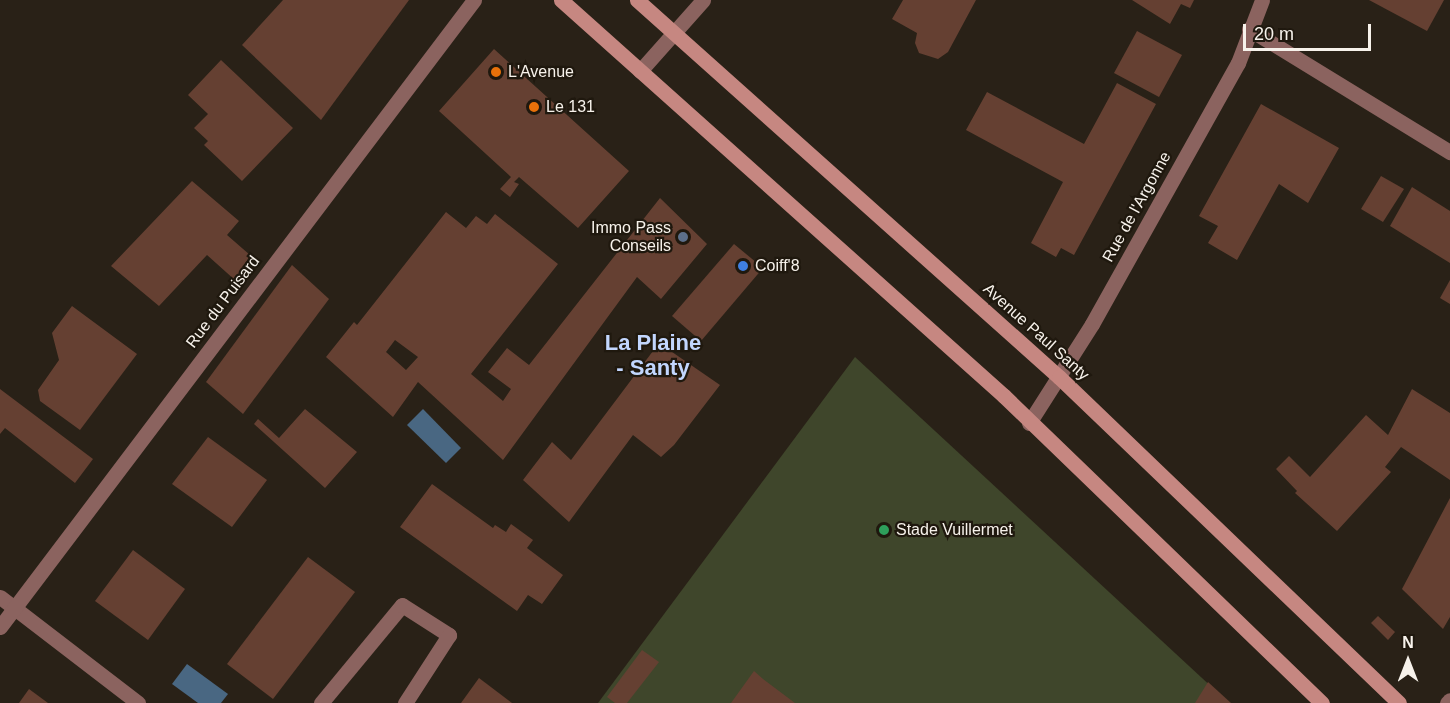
<!DOCTYPE html>
<style>
body{margin:0}
#map{position:relative;width:1450px;height:703px;overflow:hidden;background:#292117;font-family:Helvetica,sans-serif}
div>[style]{position:absolute}
[style*='--x']{left:calc(var(--x)*1px);top:calc(var(--y)*1px);width:calc(var(--w)*1px);rotate:calc(var(--a)*1deg)}
.green>*{inset:0;background:#3f462b}
.water>*{inset:0;background:#496782}
.building>*{inset:0;background:#654032}
.service>*{height:15px;margin:-7.5px;padding:0 7.5px;transform-origin:7.5px;border-radius:7.5px;background:#8b635f}
.minor>*{height:15px;margin:-7.5px;padding:0 7.5px;transform-origin:7.5px;border-radius:7.5px;background:#8b635f}
.secondary>*{height:15px;margin:-7.5px;padding:0 7.5px;transform-origin:7.5px;border-radius:7.5px;background:#c68781}
.dots>*{width:16px;height:16px;translate:-50% -50%;box-sizing:border-box;border:3px solid #1f180e;border-radius:50%}
span{translate:-50% -50%;white-space:nowrap;text-align:center;line-height:1.15;-webkit-text-stroke:4.5px #1f180e;paint-order:stroke}
.poi-label{font-size:16px;color:#f7f2eb}
.left{translate:0 -50%;text-align:left}
.right{translate:-100% -50%;text-align:right}
.street-label{font-size:16px;color:#f7f2eb}
.district-label{font-size:22px;color:#c2d6fe;font-weight:700}
.north{position:absolute;left:1378px;top:631px;width:60px;height:60px;-webkit-text-stroke:4px #1f180e;paint-order:stroke;rotate:0deg;font-size:16px;font-weight:700;line-height:24px;text-align:center;color:#f7f2eb}
.north::after{content:'';display:block;margin:auto;width:21px;height:27px;background:#f7f2eb;clip-path:polygon(50% 0,100% 100%,50% 72%,0 100%)}
.scale{position:absolute;left:1243px;top:24px;width:128px;height:27px;box-sizing:border-box;border:3px solid #f7f2eb;border-top:0;padding-left:8px;font-size:18px;line-height:21px;white-space:nowrap;color:#f7f2eb;-webkit-text-stroke:4px #1f180e;paint-order:stroke}
</style>
<div id="map">
<div class="green">
<i style="clip-path:polygon(855px 357px,1229px 703px,598px 703px)"></i>
</div>
<div class="water">
<i style="clip-path:polygon(423px 409px,461px 448px,446px 463px,407px 425px)"></i>
<i style="clip-path:polygon(187px 664px,228px 694px,221px 703px,198px 703px,172px 684px)"></i>
</div>
<div class="building">
<i style="clip-path:polygon(283px 0,409px 0,321px 120px,242px 45px)"></i>
<i style="clip-path:polygon(903px 0,976px 0,948px 52px,938px 59px,919px 53px,915px 43px,917px 33px,892px 19px)"></i>
<i style="clip-path:polygon(1132px 0,1194px 0,1190px 8px,1181px 4px,1170px 24px)"></i>
<i style="clip-path:polygon(1369px 0,1444px 0,1427px 31px)"></i>
<i style="clip-path:polygon(1137px 31px,1182px 55px,1159px 97px,1114px 73px)"></i>
<i style="clip-path:polygon(494px 49px,629px 171px,578px 228px,519px 177px,514px 182px,519px 184px,510px 197px,500px 189px,511px 177px,439px 111px)"></i>
<i style="clip-path:polygon(221px 60px,293px 128px,242px 181px,204px 145px,208px 141px,194px 128px,208px 114px,188px 95px)"></i>
<i style="clip-path:polygon(1117px 83px,1156px 104px,1074px 255px,1061px 248px,1056px 257px,1031px 243px,1063px 182px,966px 130px,987px 92px,1084px 144px)"></i>
<i style="clip-path:polygon(1261px 104px,1339px 148px,1308px 203px,1279px 184px,1237px 260px,1208px 243px,1218px 226px,1199px 216px)"></i>
<i style="clip-path:polygon(1381px 176px,1404px 189px,1383px 222px,1361px 209px)"></i>
<i style="clip-path:polygon(192px 181px,239px 221px,227px 235px,250px 255px,236px 281px,207px 255px,159px 306px,111px 266px)"></i>
<i style="clip-path:polygon(1412px 187px,1450px 211px,1450px 263px,1390px 226px)"></i>
<i style="clip-path:polygon(evenodd,660px 198px,707px 244px,661px 299px,637px 277px,503px 460px,418px 382px,393px 417px,326px 357px,354px 322px,357px 325px,446px 212px,466px 228px,476px 216px,487px 224px,495px 214px,558px 264px,471px 374px,503px 401px,511px 389px,488px 372px,507px 348px,529px 365px,660px 198px,395px 340px,418px 357px,406px 370px,386px 352px,395px 340px)"></i>
<i style="clip-path:polygon(734px 244px,763px 268px,701px 341px,672px 316px)"></i>
<i style="clip-path:polygon(292px 265px,329px 299px,243px 414px,206px 382px)"></i>
<i style="clip-path:polygon(1450px 280px,1450px 304px,1440px 298px)"></i>
<i style="clip-path:polygon(72px 306px,137px 354px,80px 430px,40px 401px,38px 390px,59px 360px,52px 333px)"></i>
<i style="clip-path:polygon(659px 343px,720px 385px,674px 445px,661px 457px,633px 435px,569px 522px,523px 480px,552px 442px,571px 460px)"></i>
<i style="clip-path:polygon(0 389px,93px 459px,75px 483px,5px 428px,0 434px)"></i>
<i style="clip-path:polygon(1412px 389px,1450px 413px,1450px 480px,1401px 447px,1385px 467px,1391px 472px,1337px 531px,1295px 493px,1297px 491px,1276px 469px,1289px 456px,1310px 477px,1366px 415px,1388px 435px)"></i>
<i style="clip-path:polygon(305px 409px,357px 452px,325px 488px,254px 424px,258px 419px,279px 438px)"></i>
<i style="clip-path:polygon(208px 437px,267px 480px,232px 527px,172px 484px)"></i>
<i style="clip-path:polygon(432px 484px,493px 528px,495px 525px,506px 532px,511px 524px,533px 540px,527px 548px,563px 575px,542px 604px,528px 595px,517px 611px,400px 527px)"></i>
<i style="clip-path:polygon(1450px 498px,1450px 617px,1443px 629px,1402px 589px)"></i>
<i style="clip-path:polygon(133px 550px,185px 589px,148px 640px,95px 601px)"></i>
<i style="clip-path:polygon(308px 557px,355px 592px,273px 699px,227px 664px)"></i>
<i style="clip-path:polygon(1378px 616px,1395px 632px,1388px 640px,1371px 623px)"></i>
<i style="clip-path:polygon(642px 650px,659px 662px,627px 703px,615px 703px,607px 697px)"></i>
<i style="clip-path:polygon(754px 671px,763px 679px,795px 703px,731px 703px)"></i>
<i style="clip-path:polygon(479px 678px,512px 703px,461px 703px)"></i>
<i style="clip-path:polygon(1208px 682px,1231px 703px,1195px 703px)"></i>
<i style="clip-path:polygon(29px 689px,48px 703px,19px 703px)"></i>
</div>
<div class="service">
<i style="--x:1447;--y:703;--w:4;--a:-45"></i>
</div>
<div class="minor">
<i style="--x:1249;--y:29;--w:236;--a:31.5"></i>
<i style="--x:640;--y:71;--w:95;--a:-48.4"></i>
<i style="--x:1029;--y:423;--w:117;--a:-57.5"></i>
<i style="--x:1092;--y:324;--w:299;--a:-60.8"></i>
<i style="--x:1238;--y:63;--w:67;--a:-69.1"></i>
<i style="--x:0;--y:597;--w:174;--a:37.5"></i>
<i style="--x:0;--y:627;--w:786;--a:-52.91"></i>
<i style="--x:321;--y:703;--w:127;--a:-50.4"></i>
<i style="--x:402;--y:605;--w:56;--a:32.6"></i>
<i style="--x:449;--y:635;--w:81;--a:122.9"></i>
</div>
<div class="secondary">
<i style="--x:561;--y:0;--w:594;--a:41.79"></i>
<i style="--x:1004;--y:396;--w:442;--a:44"></i>
<i style="--x:637;--y:0;--w:566;--a:41.78"></i>
<i style="--x:1059;--y:377;--w:471;--a:43.8"></i>
</div>
<div class="dots">
<i style="left:496px;top:72px;background:#e8710a"></i>
<i style="left:534px;top:107px;background:#e8710a"></i>
<i style="left:683px;top:237px;background:#5c6f8a"></i>
<i style="left:743px;top:266px;background:#3f7fe0"></i>
<i style="left:884px;top:530px;background:#2e9e5b"></i>
</div>
<div class="poi-label">
<span class="left" style="left:508px;top:72px">L'Avenue</span>
<span class="left" style="left:546px;top:107px">Le 131</span>
<span class="right" style="left:671px;top:237px">Immo Pass<br>Conseils</span>
<span class="left" style="left:755px;top:266px">Coiff'8</span>
<span class="left" style="left:896px;top:530px">Stade Vuillermet</span>
</div>
<div class="street-label">
<span style="left:1137px;top:207px;rotate:-61deg">Rue de l'Argonne</span>
<span style="left:223px;top:302px;rotate:-53deg">Rue du Puisard</span>
<span style="left:1036px;top:332px;rotate:42deg">Avenue Paul Santy</span>
</div>
<div class="district-label">
<span style="left:653px;top:355px">La Plaine<br>- Santy</span>
</div>
<div class="north">N</div>
<div class="scale">20 m</div>
</div>
